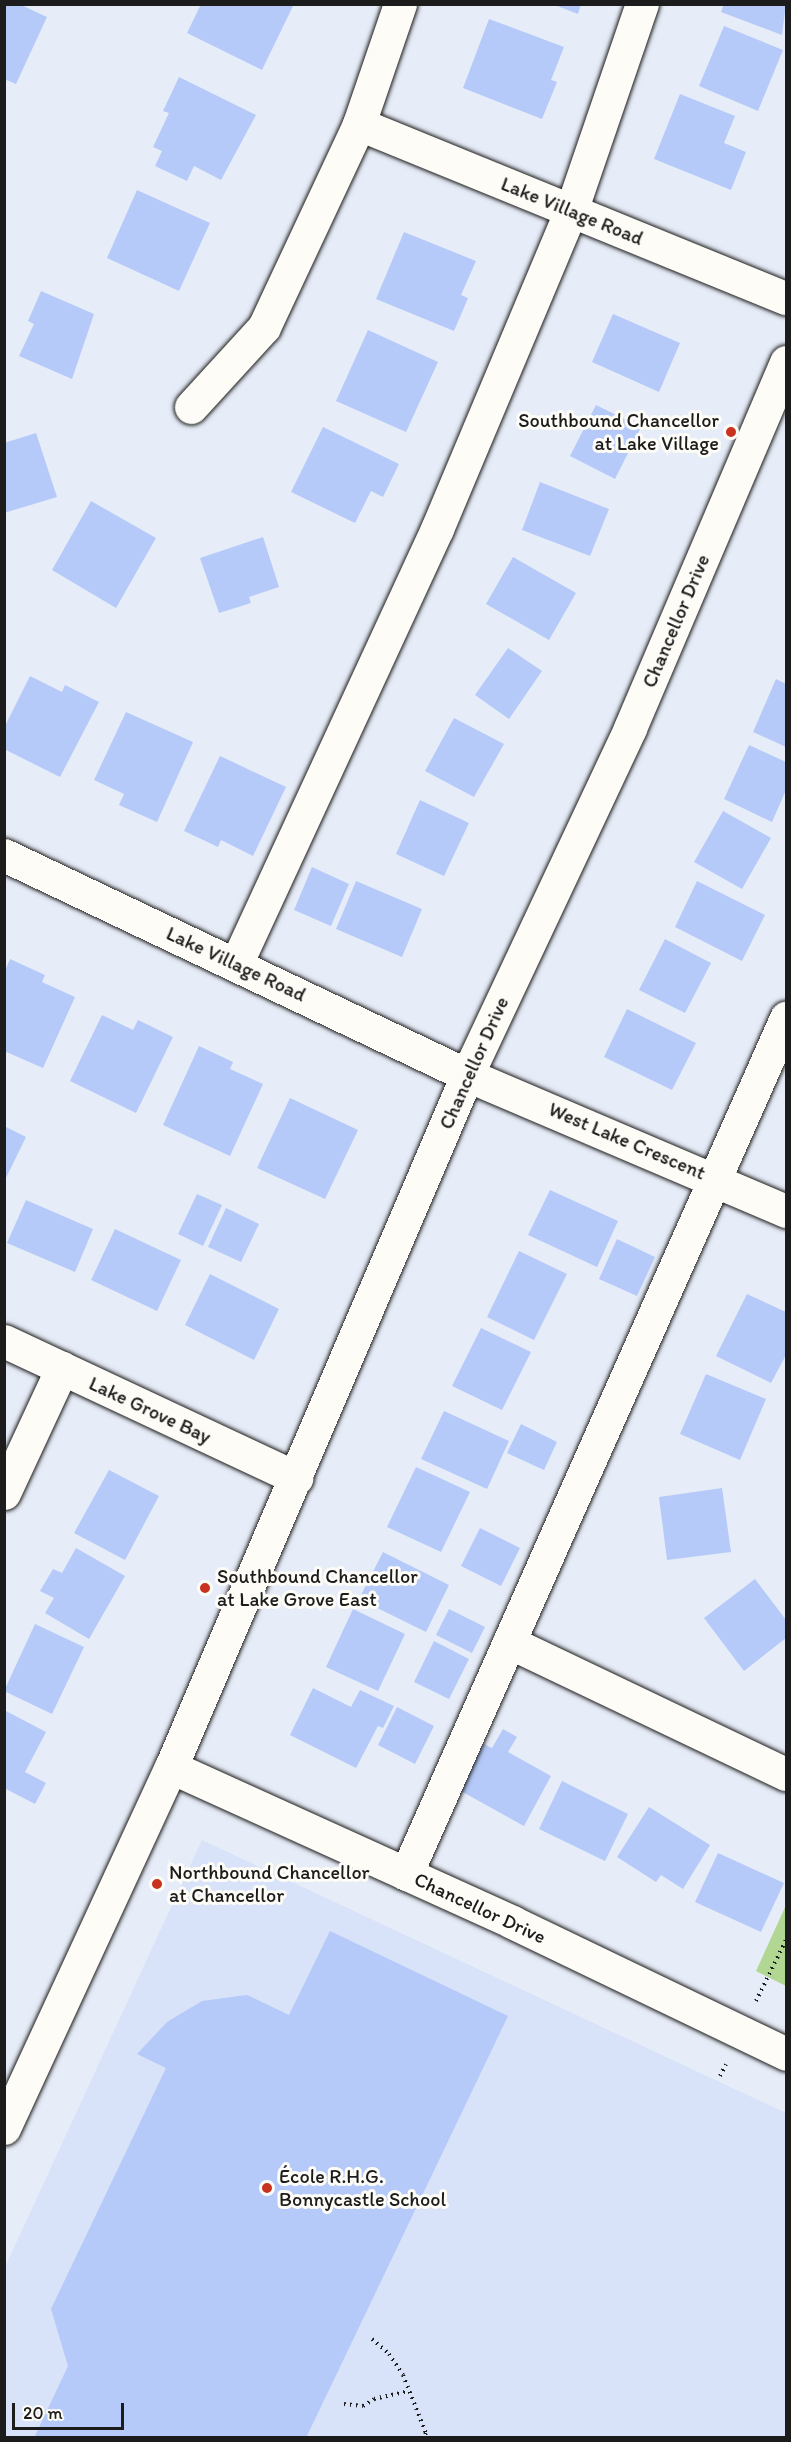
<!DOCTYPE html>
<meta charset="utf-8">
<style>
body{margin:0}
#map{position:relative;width:791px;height:2442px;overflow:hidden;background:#e7edf8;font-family:Itim,sans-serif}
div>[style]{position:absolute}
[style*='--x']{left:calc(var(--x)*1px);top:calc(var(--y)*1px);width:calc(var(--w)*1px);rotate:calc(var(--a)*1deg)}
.built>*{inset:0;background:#d8e2f8}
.green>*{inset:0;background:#b2d793}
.building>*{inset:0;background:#b5caf9}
.path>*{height:4px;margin-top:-2px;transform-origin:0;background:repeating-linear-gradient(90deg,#1c1c1c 0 1.5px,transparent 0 6px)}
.roads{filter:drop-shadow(0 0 2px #1c1c1c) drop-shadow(0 0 2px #1c1c1c)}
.minor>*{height:33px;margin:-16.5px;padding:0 16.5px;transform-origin:16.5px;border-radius:16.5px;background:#fdfcf7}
.dots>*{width:16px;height:16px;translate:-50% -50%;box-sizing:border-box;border:3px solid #fdfcf7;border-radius:50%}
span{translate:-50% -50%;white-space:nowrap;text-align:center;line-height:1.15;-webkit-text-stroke:6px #fdfcf7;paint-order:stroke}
.street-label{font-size:20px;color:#1c1c1c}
.poi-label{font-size:20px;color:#1c1c1c}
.right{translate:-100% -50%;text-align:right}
.left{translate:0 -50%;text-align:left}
.frame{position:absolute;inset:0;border:6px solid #1c1c1c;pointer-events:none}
.scale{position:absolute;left:12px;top:2403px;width:112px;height:27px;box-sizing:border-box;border:3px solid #1c1c1c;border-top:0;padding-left:8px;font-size:18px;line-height:21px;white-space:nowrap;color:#1c1c1c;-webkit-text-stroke:4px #fdfcf7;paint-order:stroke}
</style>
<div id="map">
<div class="built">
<i style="clip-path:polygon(202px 1840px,786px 2113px,786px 2437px,5px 2438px,5px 2267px)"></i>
</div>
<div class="green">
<i style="clip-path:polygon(786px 1905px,786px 1986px,756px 1971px)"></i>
</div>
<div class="building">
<i style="clip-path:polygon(4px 4px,19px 4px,47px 17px,16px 84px,4px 79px)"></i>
<i style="clip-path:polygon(201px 4px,294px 4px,262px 70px,187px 33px)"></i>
<i style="clip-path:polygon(552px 4px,581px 4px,578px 14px)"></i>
<i style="clip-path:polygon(724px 4px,786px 4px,782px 35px,721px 12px)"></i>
<i style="clip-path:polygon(489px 19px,564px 47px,551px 80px,557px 82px,542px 119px,463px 88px)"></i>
<i style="clip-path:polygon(724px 26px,783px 50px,758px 111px,699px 86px)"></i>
<i style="clip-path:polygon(179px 77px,256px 115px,221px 180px,194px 166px,187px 181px,155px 166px,162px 151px,153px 147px,169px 113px,163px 111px)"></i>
<i style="clip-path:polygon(680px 94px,735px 116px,724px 143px,746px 152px,731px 190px,654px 159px)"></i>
<i style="clip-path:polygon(137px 190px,210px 223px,179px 291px,107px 258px)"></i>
<i style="clip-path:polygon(404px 232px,476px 261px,461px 295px,468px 298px,454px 331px,376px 299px)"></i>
<i style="clip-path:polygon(41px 291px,94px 314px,72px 379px,19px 356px,34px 324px,28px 321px)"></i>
<i style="clip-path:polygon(613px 314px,680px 343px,659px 392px,592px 362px)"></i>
<i style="clip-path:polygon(368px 330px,438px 362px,406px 432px,336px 401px)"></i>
<i style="clip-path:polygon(596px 405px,641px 427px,615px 479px,570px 456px)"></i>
<i style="clip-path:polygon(323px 427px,399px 464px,383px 497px,371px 491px,355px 523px,291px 492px)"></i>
<i style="clip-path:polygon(36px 433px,57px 497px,4px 513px,4px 443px)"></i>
<i style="clip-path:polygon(540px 482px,609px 509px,590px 556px,522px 530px)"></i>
<i style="clip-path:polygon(91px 501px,156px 538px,116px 608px,52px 570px)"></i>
<i style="clip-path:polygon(263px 537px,279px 587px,249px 597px,251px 603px,219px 613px,200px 558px)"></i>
<i style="clip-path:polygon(513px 557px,576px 593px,549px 640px,486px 604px)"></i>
<i style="clip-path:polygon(508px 648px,542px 671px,509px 719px,475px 695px)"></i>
<i style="clip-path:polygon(30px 676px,62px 692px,65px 685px,99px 702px,60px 777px,4px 749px,4px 728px)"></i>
<i style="clip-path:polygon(776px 679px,786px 684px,786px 747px,753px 732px)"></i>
<i style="clip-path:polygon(126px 712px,193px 742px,157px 822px,119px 805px,124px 794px,94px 780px)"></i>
<i style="clip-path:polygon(454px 718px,504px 744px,474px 797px,425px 771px)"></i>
<i style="clip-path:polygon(749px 745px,786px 762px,786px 790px,772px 822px,724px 799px)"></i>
<i style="clip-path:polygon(220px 756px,286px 787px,253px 856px,221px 840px,218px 847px,184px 831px)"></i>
<i style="clip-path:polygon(420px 800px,469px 823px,444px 876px,396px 854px)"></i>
<i style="clip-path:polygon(723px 811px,771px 838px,742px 889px,694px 862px)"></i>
<i style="clip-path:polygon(312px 867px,349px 884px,331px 926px,294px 910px)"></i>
<i style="clip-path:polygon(356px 881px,422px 909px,402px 957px,336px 929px)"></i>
<i style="clip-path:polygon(697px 881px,765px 915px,742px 961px,675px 927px)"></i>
<i style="clip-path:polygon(665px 939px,711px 963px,685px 1013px,639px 990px)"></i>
<i style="clip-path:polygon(10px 959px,45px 975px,42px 982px,75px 997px,43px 1068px,4px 1051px,4px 973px)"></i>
<i style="clip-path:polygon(627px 1009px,696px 1043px,672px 1090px,604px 1057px)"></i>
<i style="clip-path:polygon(102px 1015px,133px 1030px,138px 1020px,173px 1037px,136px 1113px,70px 1081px)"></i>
<i style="clip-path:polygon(199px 1046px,233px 1062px,230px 1069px,263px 1084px,230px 1156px,163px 1125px)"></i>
<i style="clip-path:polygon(290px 1098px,358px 1130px,325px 1199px,257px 1168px)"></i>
<i style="clip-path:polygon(4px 1126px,26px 1137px,4px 1182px)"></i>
<i style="clip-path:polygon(550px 1190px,618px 1221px,597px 1267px,528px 1235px)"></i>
<i style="clip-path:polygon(197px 1194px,222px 1205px,203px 1246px,178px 1234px)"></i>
<i style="clip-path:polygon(26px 1200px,93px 1229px,75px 1272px,7px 1243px)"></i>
<i style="clip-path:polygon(226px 1208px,259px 1224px,241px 1262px,208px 1247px)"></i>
<i style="clip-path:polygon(115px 1229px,181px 1260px,157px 1311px,91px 1280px)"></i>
<i style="clip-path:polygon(617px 1239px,655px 1257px,637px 1296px,599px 1279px)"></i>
<i style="clip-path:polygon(519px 1251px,567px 1274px,534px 1340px,487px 1317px)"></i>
<i style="clip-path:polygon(210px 1274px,279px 1309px,254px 1360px,185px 1325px)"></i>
<i style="clip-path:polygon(747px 1294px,786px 1312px,786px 1355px,771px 1383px,716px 1356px)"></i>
<i style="clip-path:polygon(481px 1328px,531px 1352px,502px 1410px,452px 1386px)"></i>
<i style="clip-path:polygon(706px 1374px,766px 1399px,740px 1460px,680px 1434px)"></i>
<i style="clip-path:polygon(444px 1411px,509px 1441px,487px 1489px,421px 1459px)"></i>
<i style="clip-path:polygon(521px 1424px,557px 1442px,544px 1470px,507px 1453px)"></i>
<i style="clip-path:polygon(416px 1467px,470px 1492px,441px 1552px,387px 1527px)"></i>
<i style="clip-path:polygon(109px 1470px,159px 1496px,125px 1560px,74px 1533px)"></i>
<i style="clip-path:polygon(722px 1488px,731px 1552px,667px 1560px,659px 1497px)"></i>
<i style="clip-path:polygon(480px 1528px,520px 1548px,501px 1586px,461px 1566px)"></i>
<i style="clip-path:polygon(76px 1548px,125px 1576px,89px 1639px,45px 1613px,54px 1598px,40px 1591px,53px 1569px,62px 1573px)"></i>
<i style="clip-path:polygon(383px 1552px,449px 1585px,426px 1632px,359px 1599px)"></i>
<i style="clip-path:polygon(755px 1579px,786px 1620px,786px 1638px,744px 1671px,704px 1618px)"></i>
<i style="clip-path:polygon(353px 1609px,405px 1634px,378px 1691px,326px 1667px)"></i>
<i style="clip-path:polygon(449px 1609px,485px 1627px,472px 1653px,436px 1635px)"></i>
<i style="clip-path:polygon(35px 1624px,84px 1647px,52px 1714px,4px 1691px)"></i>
<i style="clip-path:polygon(434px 1641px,469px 1659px,449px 1699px,414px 1682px)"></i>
<i style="clip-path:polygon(313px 1688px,351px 1707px,360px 1690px,394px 1706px,383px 1728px,378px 1726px,356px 1768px,290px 1735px)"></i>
<i style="clip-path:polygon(397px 1707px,434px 1726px,415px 1764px,378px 1745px)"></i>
<i style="clip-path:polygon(6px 1711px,46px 1732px,25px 1772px,46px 1783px,35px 1804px,4px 1788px)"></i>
<i style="clip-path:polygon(503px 1729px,517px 1737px,508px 1752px,551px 1776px,524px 1826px,459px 1790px,484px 1744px,492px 1748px)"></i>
<i style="clip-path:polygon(562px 1781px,628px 1814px,605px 1861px,539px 1829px)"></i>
<i style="clip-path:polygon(649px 1807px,710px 1845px,683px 1889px,661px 1875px,656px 1882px,617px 1857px)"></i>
<i style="clip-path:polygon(718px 1853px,784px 1883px,761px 1932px,695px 1902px)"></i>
<i style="clip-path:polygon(330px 1931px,508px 2016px,306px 2438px,34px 2438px,68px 2366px,51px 2309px,166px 2068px,137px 2054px,167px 2022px,202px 2001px,247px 1995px,289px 2015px)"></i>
</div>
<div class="path">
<i style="--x:756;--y:2001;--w:68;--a:-63.8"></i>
<i style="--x:720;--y:2076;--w:13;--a:-63"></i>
<i style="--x:372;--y:2339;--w:23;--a:41"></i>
<i style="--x:389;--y:2354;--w:25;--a:56"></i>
<i style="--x:403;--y:2375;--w:62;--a:68.4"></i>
<i style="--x:426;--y:2433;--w:5;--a:112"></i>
<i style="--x:344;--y:2404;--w:19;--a:6"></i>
<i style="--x:363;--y:2406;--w:13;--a:-32"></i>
<i style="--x:374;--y:2399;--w:35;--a:-13"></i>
</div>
<div class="roads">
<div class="minor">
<i style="--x:400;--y:4;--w:127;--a:108.9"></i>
<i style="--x:359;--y:124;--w:461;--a:22.2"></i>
<i style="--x:191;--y:407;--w:108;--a:-47.6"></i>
<i style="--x:264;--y:327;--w:224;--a:-64.9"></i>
<i style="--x:4;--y:855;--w:513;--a:25.42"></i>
<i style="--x:467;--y:1075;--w:347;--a:23.1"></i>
<i style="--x:236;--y:964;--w:479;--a:-65.2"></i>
<i style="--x:437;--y:529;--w:345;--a:-67.2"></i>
<i style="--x:571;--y:211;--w:219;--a:-71.1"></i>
<i style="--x:4;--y:1341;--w:323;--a:25.1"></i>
<i style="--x:4;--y:1493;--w:138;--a:-65.1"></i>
<i style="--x:509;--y:1642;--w:307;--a:25.5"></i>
<i style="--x:171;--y:1767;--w:375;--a:24.4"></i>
<i style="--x:512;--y:1922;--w:304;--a:25.7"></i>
<i style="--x:406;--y:1874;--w:937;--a:-66.06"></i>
<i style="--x:4;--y:2128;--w:398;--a:-65.2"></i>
<i style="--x:171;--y:1767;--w:753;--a:-66.84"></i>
<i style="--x:467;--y:1075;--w:383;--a:-64.8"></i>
<i style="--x:630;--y:728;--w:398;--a:-66.9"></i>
</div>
</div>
<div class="dots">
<i style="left:731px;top:432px;background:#c8321e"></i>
<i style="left:205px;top:1588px;background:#c8321e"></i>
<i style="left:157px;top:1884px;background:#c8321e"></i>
<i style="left:267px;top:2188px;background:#c8321e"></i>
</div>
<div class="street-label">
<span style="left:572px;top:211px;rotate:22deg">Lake Village Road</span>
<span style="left:676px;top:621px;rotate:-67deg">Chancellor Drive</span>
<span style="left:236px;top:964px;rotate:25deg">Lake Village Road</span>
<span style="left:474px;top:1063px;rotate:-66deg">Chancellor Drive</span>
<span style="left:627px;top:1141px;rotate:23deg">West Lake Crescent</span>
<span style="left:150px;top:1410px;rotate:25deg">Lake Grove Bay</span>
<span style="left:480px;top:1908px;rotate:25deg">Chancellor Drive</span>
</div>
<div class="poi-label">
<span class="right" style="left:719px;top:432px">Southbound Chancellor<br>at Lake Village</span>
<span class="left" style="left:217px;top:1588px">Southbound Chancellor<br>at Lake Grove East</span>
<span class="left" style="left:169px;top:1884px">Northbound Chancellor<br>at Chancellor</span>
<span class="left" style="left:279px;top:2188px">École R.H.G.<br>Bonnycastle School</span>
</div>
<div class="frame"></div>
<div class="scale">20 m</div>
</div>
